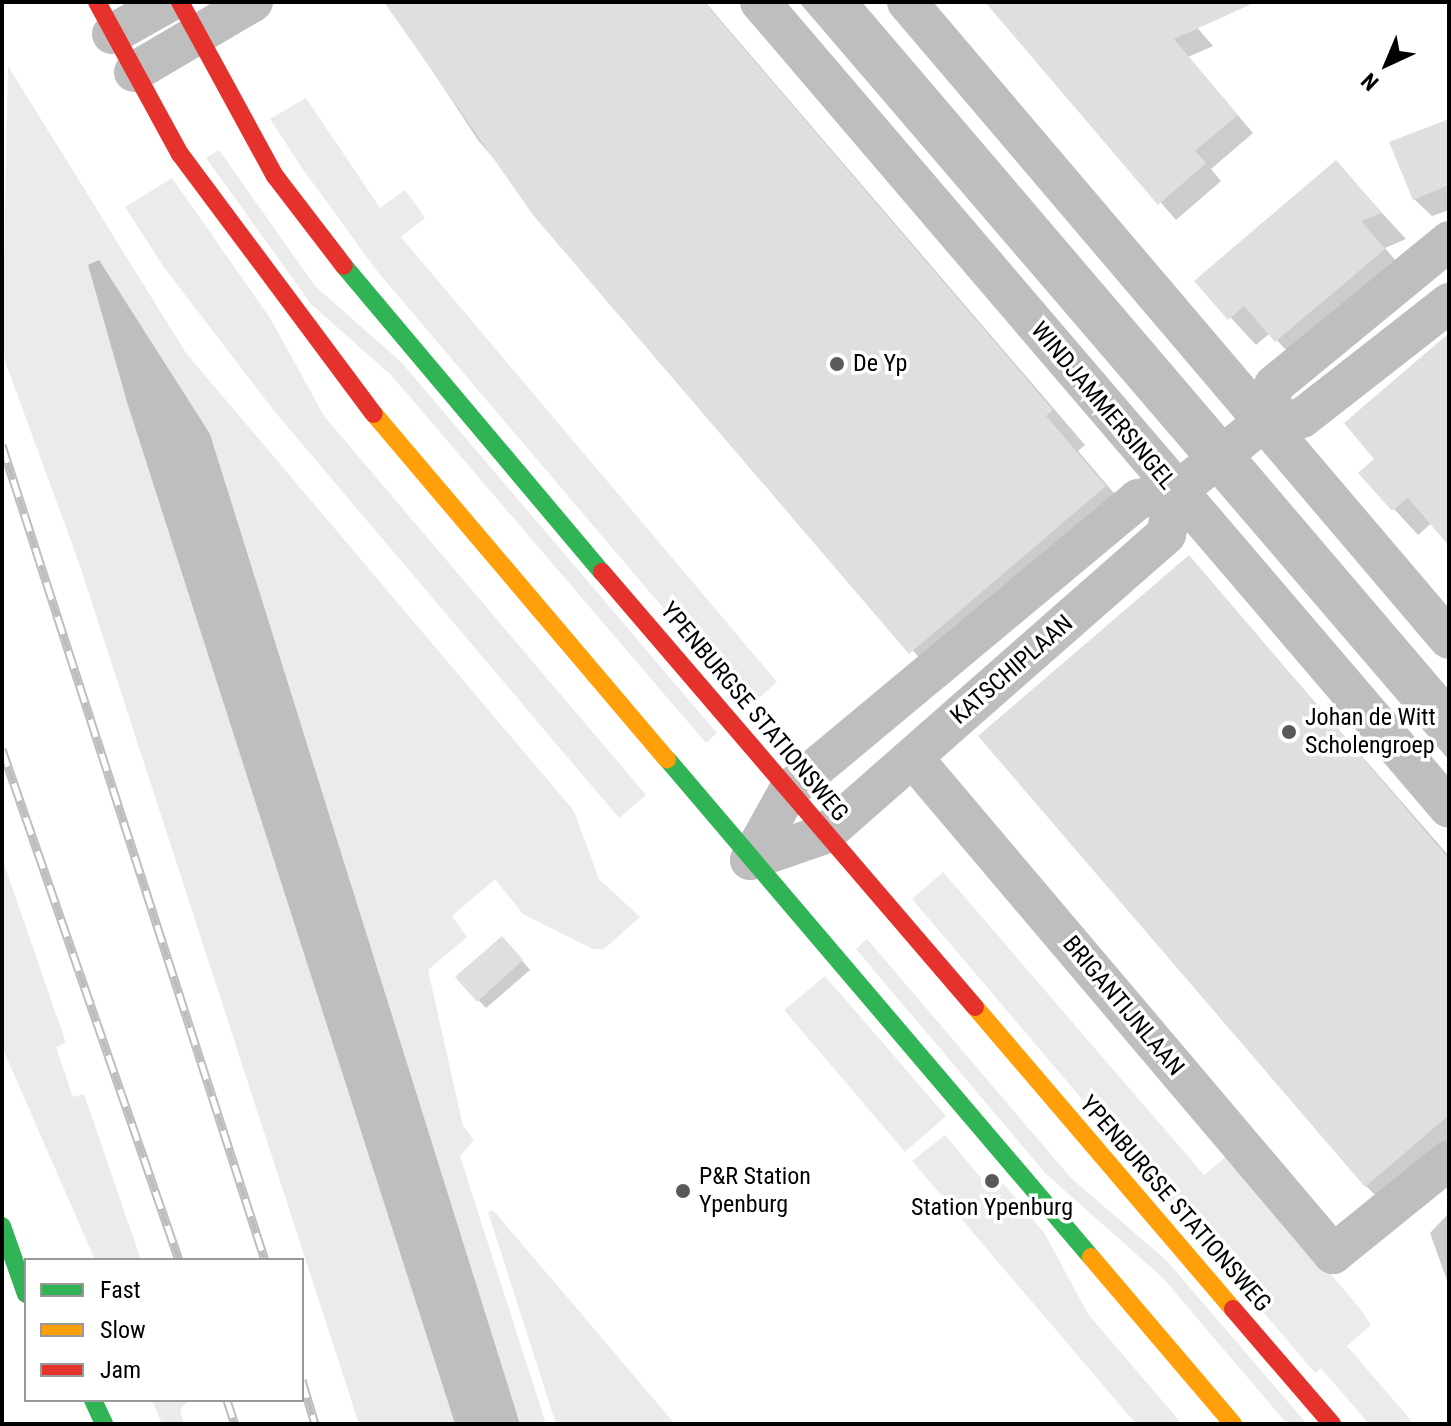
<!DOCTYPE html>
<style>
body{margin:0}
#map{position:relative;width:1451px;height:1426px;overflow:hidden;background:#fff;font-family:"Roboto Condensed",sans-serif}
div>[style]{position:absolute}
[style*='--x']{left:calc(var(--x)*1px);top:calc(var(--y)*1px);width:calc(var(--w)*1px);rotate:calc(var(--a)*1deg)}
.green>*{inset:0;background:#ebebeb}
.water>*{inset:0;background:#bebebe}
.shadow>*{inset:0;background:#0003}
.building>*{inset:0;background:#dfdfdf}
.street>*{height:40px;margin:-20px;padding:0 20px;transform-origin:20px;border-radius:20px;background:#bebebe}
.fast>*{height:18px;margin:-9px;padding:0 9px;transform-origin:9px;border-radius:9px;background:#30b455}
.slow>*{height:18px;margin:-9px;padding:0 9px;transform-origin:9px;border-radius:9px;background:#ff9f0a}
.jam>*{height:18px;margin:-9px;padding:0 9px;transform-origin:9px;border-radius:9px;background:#e5322d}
.rail>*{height:9px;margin-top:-4.5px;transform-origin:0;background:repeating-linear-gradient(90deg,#fff 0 18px,#bebebe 0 36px);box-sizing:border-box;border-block:2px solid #bebebe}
.dots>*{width:22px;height:22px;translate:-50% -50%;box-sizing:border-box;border:4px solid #fff;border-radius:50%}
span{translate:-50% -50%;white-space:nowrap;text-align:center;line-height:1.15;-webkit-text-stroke:7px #fff;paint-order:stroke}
.poi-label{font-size:24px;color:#000}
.left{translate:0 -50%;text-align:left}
.street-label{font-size:24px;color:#000}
.frame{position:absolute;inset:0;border:4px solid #000;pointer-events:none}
.legend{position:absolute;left:24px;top:1258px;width:280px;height:144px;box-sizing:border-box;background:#fff;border:2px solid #999;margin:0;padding:10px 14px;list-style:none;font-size:24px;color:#000}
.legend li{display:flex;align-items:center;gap:16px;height:40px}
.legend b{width:40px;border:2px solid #999}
.north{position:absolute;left:1347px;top:24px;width:80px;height:80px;-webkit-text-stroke:6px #fff;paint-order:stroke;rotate:224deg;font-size:22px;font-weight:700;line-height:32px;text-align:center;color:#000}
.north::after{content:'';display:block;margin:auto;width:28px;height:36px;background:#000;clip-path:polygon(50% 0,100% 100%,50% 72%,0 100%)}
</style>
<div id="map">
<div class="green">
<i style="clip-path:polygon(8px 66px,186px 353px,574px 811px,599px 879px,640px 917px,604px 949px,593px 949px,523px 914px,495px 879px,452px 916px,467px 937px,428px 970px,463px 1126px,474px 1140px,460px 1156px,546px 1424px,520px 1424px,210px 434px,88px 265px,455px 1424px,359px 1424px,79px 563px,2px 353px)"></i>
<i style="clip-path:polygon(306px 98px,380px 208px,405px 190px,425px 218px,401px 237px,777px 682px,748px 708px,377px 271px,302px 168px,270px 119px)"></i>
<i style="clip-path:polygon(219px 150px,315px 286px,401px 362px,717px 733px,706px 743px,392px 376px,311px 304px,206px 158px)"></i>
<i style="clip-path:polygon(172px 178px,270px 318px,324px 416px,646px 795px,619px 818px,275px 412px,163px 266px,125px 207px)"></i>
<i style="clip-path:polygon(2px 858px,66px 1043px,56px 1047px,73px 1097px,84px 1094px,141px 1260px,95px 1260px,2px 1047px)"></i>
<i style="clip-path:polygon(943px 872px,1204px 1175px,1229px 1154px,1358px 1306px,1371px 1325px,1347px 1346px,1414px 1424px,1369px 1424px,1321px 1368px,1315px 1373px,912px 899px)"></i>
<i style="clip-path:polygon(867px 939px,1072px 1179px,1166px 1260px,1307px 1424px,1287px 1424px,1163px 1278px,1046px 1174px,856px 949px)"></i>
<i style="clip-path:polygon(825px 976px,946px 1116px,905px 1152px,784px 1010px)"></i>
<i style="clip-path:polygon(945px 1135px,991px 1190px,1002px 1182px,1045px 1234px,1088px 1314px,1182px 1424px,1136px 1424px,912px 1161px)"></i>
<i style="clip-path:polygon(493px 1210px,675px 1424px,556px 1424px,488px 1212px)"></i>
<i style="clip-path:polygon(152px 1400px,189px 1400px,180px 1410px,184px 1424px,162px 1424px)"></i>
</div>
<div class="water">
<i style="clip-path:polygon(799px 2px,862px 2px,1449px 690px,1449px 760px)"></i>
<i style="clip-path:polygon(99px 260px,210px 434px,520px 1424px,455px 1424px,127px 402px,88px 265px)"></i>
</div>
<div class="shadow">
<i style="clip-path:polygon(387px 2px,705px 2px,1085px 445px,1078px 451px,1138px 521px,944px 687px,478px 140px)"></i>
<i style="clip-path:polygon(987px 2px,1175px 2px,1213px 46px,1188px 57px,1253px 133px,1211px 169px,1221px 181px,1176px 220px)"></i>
<i style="clip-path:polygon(1449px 123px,1449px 210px,1432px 216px,1414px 199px)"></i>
<i style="clip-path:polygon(1336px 163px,1406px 239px,1385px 248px,1409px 276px,1302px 367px,1270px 333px,1256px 345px,1197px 281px)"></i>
<i style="clip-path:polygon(1449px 335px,1449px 508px,1418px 535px,1361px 473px,1377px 459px)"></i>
<i style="clip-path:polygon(1189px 558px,1449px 856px,1449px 1178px,1400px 1220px,1366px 1186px)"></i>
<i style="clip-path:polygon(510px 946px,530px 970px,486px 1008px,458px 978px)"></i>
<i style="clip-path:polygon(1449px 1213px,1449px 1286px,1430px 1233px)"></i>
</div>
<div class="building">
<i style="clip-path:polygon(384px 2px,704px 2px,1053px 410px,1046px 416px,1106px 486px,909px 654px,533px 215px)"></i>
<i style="clip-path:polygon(985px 2px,1256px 2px,1174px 39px,1238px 115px,1195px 151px,1206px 163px,1158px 205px)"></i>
<i style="clip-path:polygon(1449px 119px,1449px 185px,1413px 200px,1389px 142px)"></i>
<i style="clip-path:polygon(1336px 160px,1382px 213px,1361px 221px,1385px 249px,1275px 342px,1244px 306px,1228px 320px,1194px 281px)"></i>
<i style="clip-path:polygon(1449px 333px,1449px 546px,1408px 498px,1392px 511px,1358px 473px,1374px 459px,1344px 423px)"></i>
<i style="clip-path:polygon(1189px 555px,1449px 859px,1449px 1115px,1365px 1187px,978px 736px)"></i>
<i style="clip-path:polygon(502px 936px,523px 960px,477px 1002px,455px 977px)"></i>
</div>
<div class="street">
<i style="--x:760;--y:2;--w:1060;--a:49.47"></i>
<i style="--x:907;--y:2;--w:836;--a:49.61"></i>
<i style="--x:112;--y:34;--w:65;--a:-29.3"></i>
<i style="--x:134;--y:72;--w:138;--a:-30.5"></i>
<i style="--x:1262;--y:423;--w:40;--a:-72"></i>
<i style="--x:1274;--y:385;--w:227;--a:-39.4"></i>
<i style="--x:913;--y:758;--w:650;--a:49.74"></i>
<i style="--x:1333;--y:1254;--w:149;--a:-39"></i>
<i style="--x:750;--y:860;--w:80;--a:-60.9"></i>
<i style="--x:789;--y:790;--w:454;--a:-39.8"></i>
<i style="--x:1138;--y:499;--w:39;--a:-10"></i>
<i style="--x:1176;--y:492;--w:110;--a:-38.7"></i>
<i style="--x:1262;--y:423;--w:40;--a:-7.1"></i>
<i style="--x:1302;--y:418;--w:187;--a:-38"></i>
<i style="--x:750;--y:860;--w:79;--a:-19.1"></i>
<i style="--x:825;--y:834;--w:454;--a:-41.3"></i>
<i style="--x:1166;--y:534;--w:43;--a:-76.6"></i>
</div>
<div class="fast">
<i style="--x:344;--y:266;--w:400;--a:49.9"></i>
<i style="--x:667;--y:759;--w:654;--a:49.59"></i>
<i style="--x:2;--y:1226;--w:72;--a:70.6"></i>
<i style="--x:93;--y:1400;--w:26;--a:65"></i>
</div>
<div class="slow">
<i style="--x:374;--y:414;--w:453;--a:49.7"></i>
<i style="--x:975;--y:1007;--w:397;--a:49.5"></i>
<i style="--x:1091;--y:1257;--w:219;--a:49.6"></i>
</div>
<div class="jam">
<i style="--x:97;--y:2;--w:173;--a:61.4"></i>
<i style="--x:180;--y:154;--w:324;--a:53.3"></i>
<i style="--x:180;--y:2;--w:198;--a:61.4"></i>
<i style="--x:275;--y:176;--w:113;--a:52.5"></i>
<i style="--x:602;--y:572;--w:573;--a:49.39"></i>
<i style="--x:1233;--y:1309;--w:152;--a:49.3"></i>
</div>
<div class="rail">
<i style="--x:2;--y:445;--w:856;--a:72.12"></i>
<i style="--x:2;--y:749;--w:541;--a:70.89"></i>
<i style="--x:302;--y:1380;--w:46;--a:73.5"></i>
<i style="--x:227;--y:1400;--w:25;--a:72"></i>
</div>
<div class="dots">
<i style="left:837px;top:364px;background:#595959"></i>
<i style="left:1289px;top:732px;background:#595959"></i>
<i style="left:992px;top:1181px;background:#595959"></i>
<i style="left:683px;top:1191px;background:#595959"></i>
</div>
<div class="poi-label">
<span class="left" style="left:853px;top:364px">De Yp</span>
<span class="left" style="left:1305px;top:732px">Johan de Witt<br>Scholengroep</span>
<span class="left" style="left:699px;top:1191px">P&amp;R Station<br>Ypenburg</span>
<span style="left:992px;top:1208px">Station Ypenburg</span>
</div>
<div class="street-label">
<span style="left:1103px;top:406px;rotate:50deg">WINDJAMMERSINGEL</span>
<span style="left:1012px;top:670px;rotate:-41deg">KATSCHIPLAAN</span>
<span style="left:754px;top:712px;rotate:50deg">YPENBURGSE STATIONSWEG</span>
<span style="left:1123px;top:1006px;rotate:50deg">BRIGANTIJNLAAN</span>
<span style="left:1175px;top:1204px;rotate:49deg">YPENBURGSE STATIONSWEG</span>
</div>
<div class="frame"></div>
<ul class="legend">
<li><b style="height:10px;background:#30b455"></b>Fast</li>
<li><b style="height:10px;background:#ff9f0a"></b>Slow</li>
<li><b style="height:10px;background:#e5322d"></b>Jam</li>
</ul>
<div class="north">N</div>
</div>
